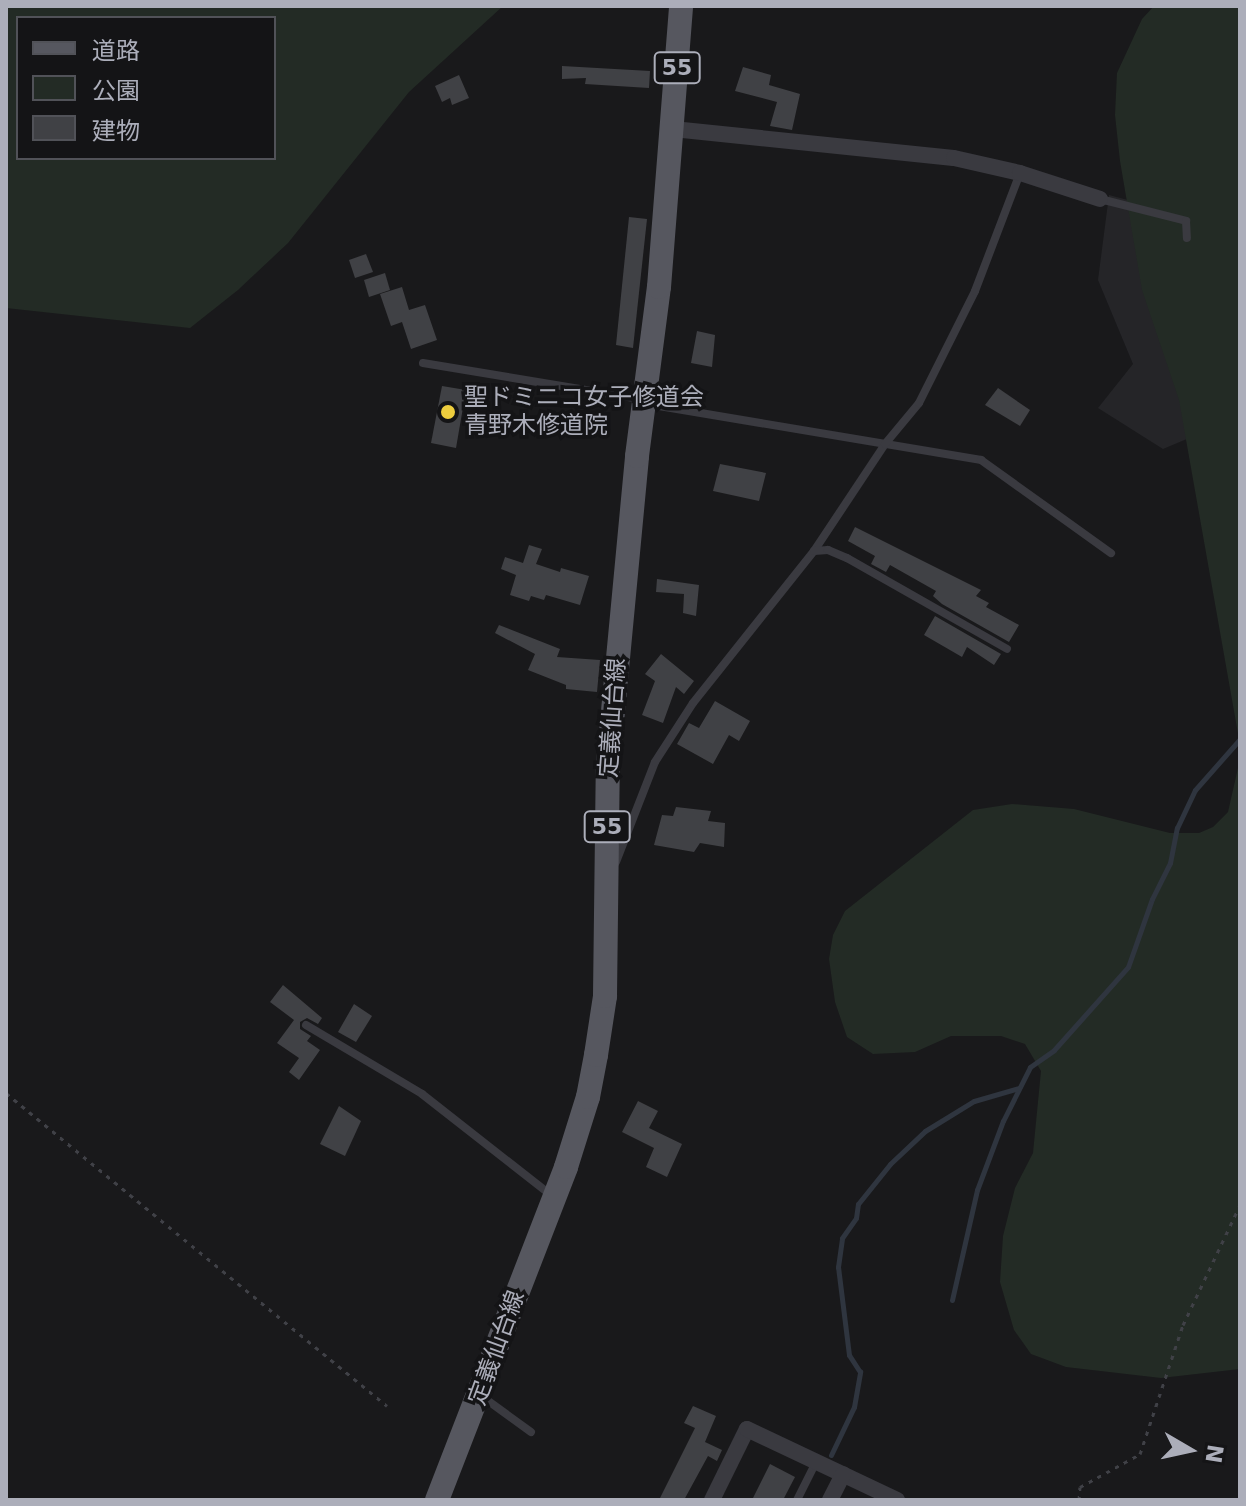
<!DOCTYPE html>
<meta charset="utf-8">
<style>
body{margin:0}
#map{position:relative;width:1246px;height:1506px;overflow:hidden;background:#19191b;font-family:"DejaVu Sans","Noto Sans JP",sans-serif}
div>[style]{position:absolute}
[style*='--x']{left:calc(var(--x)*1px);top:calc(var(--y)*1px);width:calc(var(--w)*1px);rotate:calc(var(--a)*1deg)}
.built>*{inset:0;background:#252528}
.green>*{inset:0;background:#232b25}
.stream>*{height:5px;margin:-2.5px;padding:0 2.5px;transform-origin:2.5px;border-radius:2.5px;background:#2f353f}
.building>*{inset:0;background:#404145}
.path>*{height:3px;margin-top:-1.5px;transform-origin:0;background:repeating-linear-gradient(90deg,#404147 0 4px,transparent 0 10px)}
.service>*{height:8px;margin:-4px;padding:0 4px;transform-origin:4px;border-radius:4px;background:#3a3a40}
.minor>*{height:16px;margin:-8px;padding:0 8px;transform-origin:8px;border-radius:8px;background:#3a3a40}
.primary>*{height:24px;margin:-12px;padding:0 12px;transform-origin:12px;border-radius:12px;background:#56575f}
.dots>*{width:22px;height:22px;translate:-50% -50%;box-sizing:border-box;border:4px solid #141416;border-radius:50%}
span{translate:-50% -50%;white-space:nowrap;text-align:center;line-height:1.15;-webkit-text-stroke:7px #141416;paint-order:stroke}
.shield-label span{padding:2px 6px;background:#141416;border:2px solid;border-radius:6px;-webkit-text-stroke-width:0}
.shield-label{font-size:22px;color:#acaeba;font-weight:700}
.poi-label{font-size:24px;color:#acaeba}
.left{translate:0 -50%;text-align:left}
.street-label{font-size:24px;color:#acaeba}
.frame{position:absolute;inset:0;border:8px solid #acaeba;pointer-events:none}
.legend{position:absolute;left:16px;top:16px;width:260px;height:144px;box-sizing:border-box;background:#141416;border:2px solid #515258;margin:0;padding:10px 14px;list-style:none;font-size:24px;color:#acaeba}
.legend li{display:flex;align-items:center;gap:16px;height:40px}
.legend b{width:40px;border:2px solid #515258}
.north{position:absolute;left:1150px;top:1410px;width:80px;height:80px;-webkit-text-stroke:6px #141416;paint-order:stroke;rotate:99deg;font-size:22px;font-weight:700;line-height:32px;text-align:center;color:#acaeba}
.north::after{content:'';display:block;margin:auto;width:28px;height:36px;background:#acaeba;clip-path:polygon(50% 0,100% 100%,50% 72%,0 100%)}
</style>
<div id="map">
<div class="built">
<i style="clip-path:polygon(1109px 195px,1214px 223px,1232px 420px,1163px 449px,1098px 408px,1133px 364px,1098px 280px)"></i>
</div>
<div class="green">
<i style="clip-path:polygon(evenodd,6px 6px,503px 6px,409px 92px,288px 243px,238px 290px,190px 328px,6px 308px,6px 6px,18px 18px,274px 18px,274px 158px,18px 158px,18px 18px)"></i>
<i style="clip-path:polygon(1154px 6px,1240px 6px,1240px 745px,1179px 400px,1142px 290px,1120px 161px,1115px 115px,1117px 73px,1142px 19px)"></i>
<i style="clip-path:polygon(1240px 759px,1240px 1369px,1161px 1378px,1066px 1367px,1031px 1354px,1014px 1330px,1000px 1282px,1003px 1236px,1015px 1188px,1033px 1153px,1041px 1071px,1025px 1044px,1001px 1036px,951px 1036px,915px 1052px,873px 1054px,847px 1037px,835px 1002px,829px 959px,833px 935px,845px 911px,973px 810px,1012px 804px,1074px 809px,1170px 833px,1199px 833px,1213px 827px,1228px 812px)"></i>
</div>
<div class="stream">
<i style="--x:952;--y:1300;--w:113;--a:-77.2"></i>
<i style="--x:977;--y:1190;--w:74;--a:-69.4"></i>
<i style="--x:1003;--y:1121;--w:60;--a:-63.4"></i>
<i style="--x:1030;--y:1067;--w:29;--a:-35"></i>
<i style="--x:1054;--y:1050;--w:111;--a:-48.3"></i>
<i style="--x:1128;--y:967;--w:72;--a:-70.6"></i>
<i style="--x:1152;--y:899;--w:40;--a:-63.4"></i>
<i style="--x:1170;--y:863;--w:36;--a:-79"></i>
<i style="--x:1177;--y:828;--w:42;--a:-64.7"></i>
<i style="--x:1195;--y:790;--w:68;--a:-48.6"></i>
<i style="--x:831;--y:1455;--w:53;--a:-64.4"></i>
<i style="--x:854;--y:1407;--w:36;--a:-80"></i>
<i style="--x:860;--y:1372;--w:20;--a:-123"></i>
<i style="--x:849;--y:1355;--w:89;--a:-97.1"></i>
<i style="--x:838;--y:1267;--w:29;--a:-82"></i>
<i style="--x:842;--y:1238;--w:24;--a:-55"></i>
<i style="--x:856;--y:1218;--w:14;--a:-82"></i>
<i style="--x:858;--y:1204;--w:51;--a:-51.3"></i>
<i style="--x:890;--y:1164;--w:48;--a:-43.3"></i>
<i style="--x:925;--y:1131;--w:57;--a:-31.5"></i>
<i style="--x:974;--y:1101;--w:47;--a:-16.1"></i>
</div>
<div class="building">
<i style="clip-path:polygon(562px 66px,650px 71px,649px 88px,585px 84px,586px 78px,562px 79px)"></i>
<i style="clip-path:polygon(743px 67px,771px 75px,769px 85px,800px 94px,792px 130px,770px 126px,777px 102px,735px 91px)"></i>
<i style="clip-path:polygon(459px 75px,469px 98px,452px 105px,450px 98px,442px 102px,435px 86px)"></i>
<i style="clip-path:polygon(629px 217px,647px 219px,633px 348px,616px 345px)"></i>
<i style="clip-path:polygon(366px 254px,373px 272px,355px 278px,349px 260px)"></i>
<i style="clip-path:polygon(385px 273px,390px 290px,369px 297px,364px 280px)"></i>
<i style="clip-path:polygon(402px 287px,409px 310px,425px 305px,437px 340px,411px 349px,402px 322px,391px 326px,380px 294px)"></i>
<i style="clip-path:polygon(697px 331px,715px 335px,712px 367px,691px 363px)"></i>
<i style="clip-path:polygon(442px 386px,466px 390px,456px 448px,431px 443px)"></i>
<i style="clip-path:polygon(998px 388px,1030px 410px,1020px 426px,985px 405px)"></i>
<i style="clip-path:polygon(720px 464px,766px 473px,759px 501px,713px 491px)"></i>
<i style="clip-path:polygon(855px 527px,981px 590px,976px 596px,989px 603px,986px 607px,1019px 625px,1009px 642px,942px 604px,933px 596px,936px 591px,890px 565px,886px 572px,871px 564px,875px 556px,848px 541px)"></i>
<i style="clip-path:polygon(529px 545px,542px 549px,536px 564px,560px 572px,561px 568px,589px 576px,580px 605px,546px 595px,544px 600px,531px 596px,529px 601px,510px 595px,516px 575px,501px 569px,505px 557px,523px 563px)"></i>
<i style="clip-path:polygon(657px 579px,699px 585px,696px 616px,683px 613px,684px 594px,656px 592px)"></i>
<i style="clip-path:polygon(935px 616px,1001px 654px,994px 665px,967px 647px,962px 657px,924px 635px)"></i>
<i style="clip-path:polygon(499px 625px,560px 649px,557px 657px,600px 660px,597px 692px,566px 689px,566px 685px,528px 670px,535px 654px,495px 633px)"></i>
<i style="clip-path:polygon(661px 654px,694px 681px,684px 694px,676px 687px,663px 723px,642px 715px,655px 681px,645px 674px)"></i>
<i style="clip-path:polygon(715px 701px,750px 721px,739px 741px,729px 735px,713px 764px,677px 744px,689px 723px,699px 728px)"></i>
<i style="clip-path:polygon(676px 807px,711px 811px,708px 821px,725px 823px,724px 847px,700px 843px,694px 852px,654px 845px,662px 815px,673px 816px)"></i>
<i style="clip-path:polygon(283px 985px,322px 1018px,318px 1024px,307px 1018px,300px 1022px,300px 1029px,311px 1036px,307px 1041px,320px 1050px,299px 1080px,289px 1072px,299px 1058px,277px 1043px,294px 1020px,270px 1002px)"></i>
<i style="clip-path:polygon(354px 1004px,372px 1016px,356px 1042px,338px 1032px)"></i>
<i style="clip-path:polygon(638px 1101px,658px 1111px,649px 1128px,682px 1144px,667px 1177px,646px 1167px,654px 1148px,622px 1132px)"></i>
<i style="clip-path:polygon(339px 1106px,361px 1121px,345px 1156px,320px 1144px)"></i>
<i style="clip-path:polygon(693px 1406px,716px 1416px,705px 1442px,722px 1450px,717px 1461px,708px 1456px,684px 1500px,659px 1500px,695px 1428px,684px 1423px)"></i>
<i style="clip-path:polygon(770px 1464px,795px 1477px,783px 1500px,752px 1500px)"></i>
</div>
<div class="path">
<i style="--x:6;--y:1093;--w:493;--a:39.4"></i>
<i style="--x:1079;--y:1500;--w:13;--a:-86"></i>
<i style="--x:1080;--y:1487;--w:68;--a:-28.8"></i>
<i style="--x:1140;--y:1454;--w:136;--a:-71.6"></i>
<i style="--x:1183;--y:1325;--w:133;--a:-64.6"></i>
</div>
<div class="service">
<i style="--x:1100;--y:199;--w:89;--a:14.3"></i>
<i style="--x:1186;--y:221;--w:17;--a:87"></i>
<i style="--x:423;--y:363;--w:220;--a:9.4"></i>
<i style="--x:647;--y:404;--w:339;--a:9.5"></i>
<i style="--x:981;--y:460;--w:160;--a:35.6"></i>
<i style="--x:814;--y:551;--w:128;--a:-56.4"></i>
<i style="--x:885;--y:444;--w:53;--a:-50.3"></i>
<i style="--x:919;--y:403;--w:125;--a:-63.4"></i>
<i style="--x:975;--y:291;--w:126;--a:-69.1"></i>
<i style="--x:616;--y:862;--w:107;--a:-68.7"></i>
<i style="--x:655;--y:762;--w:70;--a:-57.2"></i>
<i style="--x:693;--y:703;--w:194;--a:-51.5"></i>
<i style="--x:814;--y:551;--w:14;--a:-4"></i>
<i style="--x:828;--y:550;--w:21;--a:23"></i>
<i style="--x:847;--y:558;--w:184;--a:29.6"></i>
<i style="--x:306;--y:1025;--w:135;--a:30.7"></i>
<i style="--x:422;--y:1094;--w:164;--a:38.1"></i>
<i style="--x:480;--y:1395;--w:63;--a:36"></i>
<i style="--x:797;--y:1500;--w:42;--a:-63.4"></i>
</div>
<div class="minor">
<i style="--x:673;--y:129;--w:282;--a:5.9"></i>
<i style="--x:954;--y:158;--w:68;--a:12.8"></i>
<i style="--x:1020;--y:173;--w:84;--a:18"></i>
<i style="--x:712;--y:1500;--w:79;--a:-63.8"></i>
<i style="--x:747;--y:1429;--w:166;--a:25.3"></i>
<i style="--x:830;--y:1500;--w:29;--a:-63"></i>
</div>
<div class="primary">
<i style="--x:437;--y:1500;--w:357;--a:-68.8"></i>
<i style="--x:566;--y:1167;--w:73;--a:-72.6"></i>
<i style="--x:588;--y:1097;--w:43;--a:-79.2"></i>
<i style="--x:596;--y:1055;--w:60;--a:-81.3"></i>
<i style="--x:605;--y:996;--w:232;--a:-89.3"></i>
<i style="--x:608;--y:764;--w:309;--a:-84.6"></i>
<i style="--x:637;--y:456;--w:170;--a:-82.6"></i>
<i style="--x:659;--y:287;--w:282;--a:-85.5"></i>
</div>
<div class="dots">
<i style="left:448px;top:412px;background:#edcd3e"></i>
</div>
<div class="shield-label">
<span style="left:677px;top:68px">55</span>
<span style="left:607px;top:827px">55</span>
</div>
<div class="poi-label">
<span class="left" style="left:464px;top:412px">聖ドミニコ女子修道会<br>青野木修道院</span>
</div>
<div class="street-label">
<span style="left:613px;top:718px;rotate:-86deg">定義仙台線</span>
<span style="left:497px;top:1348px;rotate:-70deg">定義仙台線</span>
</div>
<div class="frame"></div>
<ul class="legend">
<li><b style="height:10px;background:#56575f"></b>道路</li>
<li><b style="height:22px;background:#232b25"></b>公園</li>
<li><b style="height:22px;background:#404145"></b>建物</li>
</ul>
<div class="north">N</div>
</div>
